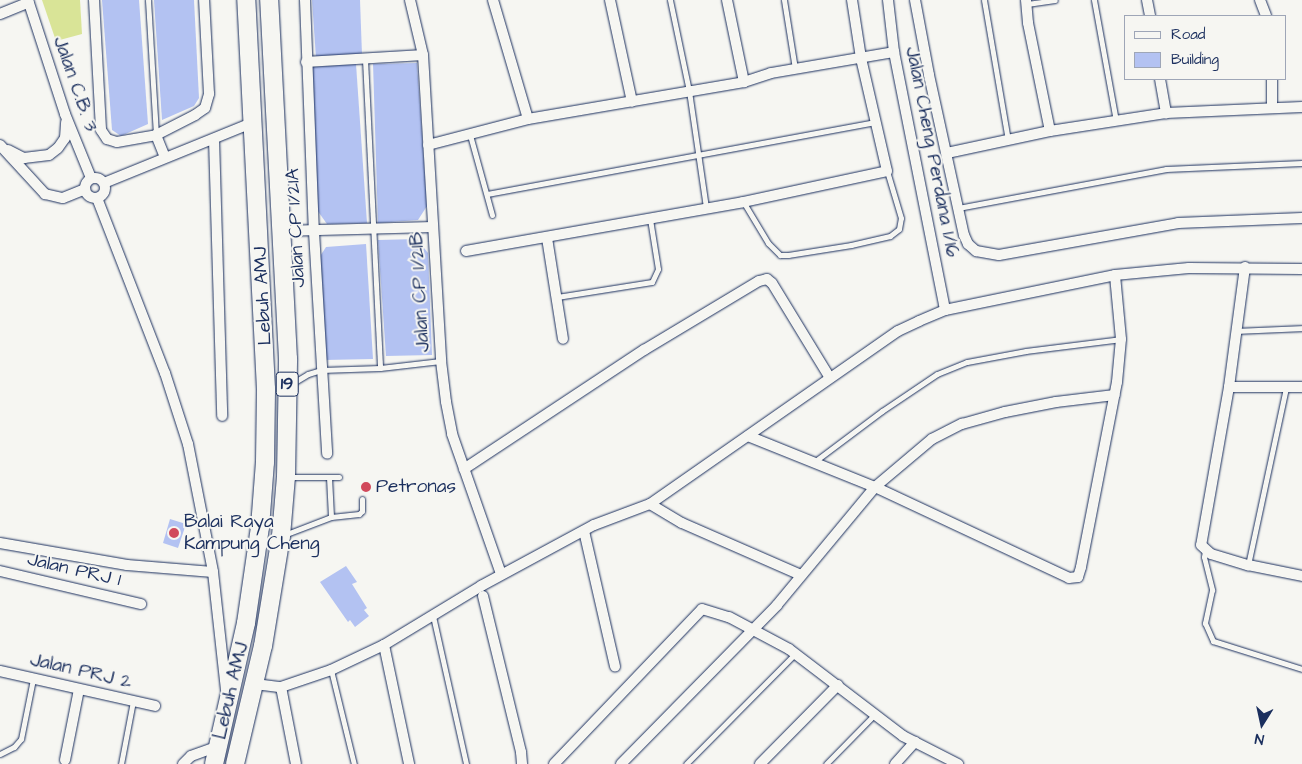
<!DOCTYPE html>
<style>
body{margin:0}
#map{position:relative;width:1302px;height:764px;overflow:hidden;background:#f6f6f2;font-family:"Architects Daughter",sans-serif}
div>[style]{position:absolute}
[style*='--x']{left:calc(var(--x)*1px);top:calc(var(--y)*1px);width:calc(var(--w)*1px);rotate:calc(var(--a)*1deg)}
.green>*{inset:0;background:#d9e497}
.building>*{inset:0;background:#b3c2f2}
.roads{filter:drop-shadow(0 0 1px #1b2f5e) drop-shadow(0 0 1px #1b2f5e)}
.service>*{height:5px;margin:-2.5px;padding:0 2.5px;transform-origin:2.5px;border-radius:2.5px;background:#f6f6f2}
.minor>*{height:10px;margin:-5px;padding:0 5px;transform-origin:5px;border-radius:5px;background:#f6f6f2}
.minor>.ring{margin:-5px;padding:0;box-sizing:content-box;background:none;border:10px solid #f6f6f2;border-radius:50%}
.trunk>*{height:18px;margin:-9px;padding:0 9px;transform-origin:9px;border-radius:9px;background:#f6f6f2}
.dots>*{width:14px;height:14px;translate:-50% -50%;box-sizing:border-box;border:2px solid #f6f6f2;border-radius:50%}
span{translate:-50% -50%;white-space:nowrap;text-align:center;line-height:1.15;-webkit-text-stroke:4px #f6f6f2;paint-order:stroke}
.shield-label span{padding:1px 4px;background:#f6f6f2;border:1px solid;border-radius:4px;-webkit-text-stroke-width:0}
.shield-label{font-size:18px;color:#1b2f5e;font-weight:700}
.street-label{font-size:19px;color:#1b2f5e}
.poi-label{font-size:19px;color:#1b2f5e}
.left{translate:0 -50%;text-align:left}
.legend{position:absolute;left:1124px;top:15px;width:162px;height:65px;box-sizing:border-box;background:#f6f6f2;border:1px solid #9ea6b7;margin:0;padding:6px 9px;list-style:none;font-size:15px;color:#1b2f5e}
.legend li{display:flex;align-items:center;gap:10px;height:25px}
.legend b{width:25px;border:1px solid #9ea6b7}
.north{position:absolute;left:1237px;top:699px;width:50px;height:50px;-webkit-text-stroke:4px #f6f6f2;paint-order:stroke;rotate:190deg;font-size:14px;font-weight:700;line-height:20px;text-align:center;color:#1b2f5e}
.north::after{content:'';display:block;margin:auto;width:18px;height:22px;background:#1b2f5e;clip-path:polygon(50% 0,100% 100%,50% 72%,0 100%)}
</style>
<div id="map">
<div class="green">
<i style="clip-path:polygon(42px 0,80px 0,82px 34px,56px 41px)"></i>
</div>
<div class="building">
<i style="clip-path:polygon(102px 0,139px 0,148px 124px,121px 136px,112px 130px)"></i>
<i style="clip-path:polygon(154px 0,194px 0,199px 98px,194px 106px,162px 120px)"></i>
<i style="clip-path:polygon(312px 0,360px 0,362px 55px,316px 58px)"></i>
<i style="clip-path:polygon(417px 63px,427px 206px,418px 220px,378px 223px,373px 64px)"></i>
<i style="clip-path:polygon(356px 64px,367px 223px,327px 224px,317px 210px,312px 67px)"></i>
<i style="clip-path:polygon(417px 239px,428px 253px,432px 355px,386px 356px,378px 240px)"></i>
<i style="clip-path:polygon(366px 244px,373px 359px,324px 360px,317px 261px,326px 247px)"></i>
<i style="clip-path:polygon(170px 519px,186px 524px,178px 548px,163px 543px)"></i>
<i style="clip-path:polygon(346px 566px,357px 582px,352px 584px,367px 608px,364px 610px,369px 616px,355px 627px,350px 620px,348px 622px,320px 582px)"></i>
</div>
<div class="roads">
<div class="service">
<i style="--x:148;--y:0;--w:134;--a:86.6"></i>
<i style="--x:670;--y:0;--w:93;--a:78.2"></i>
<i style="--x:689;--y:91;--w:118;--a:81.7"></i>
<i style="--x:784;--y:0;--w:70;--a:80.9"></i>
<i style="--x:984;--y:0;--w:142;--a:80.3"></i>
<i style="--x:1094;--y:0;--w:123;--a:79.7"></i>
<i style="--x:1027;--y:4;--w:28;--a:-8"></i>
<i style="--x:365;--y:59;--w:309;--a:87.2"></i>
<i style="--x:470;--y:135;--w:83;--a:74.6"></i>
<i style="--x:487;--y:194;--w:395;--a:-10.5"></i>
<i style="--x:744;--y:203;--w:47;--a:59"></i>
<i style="--x:768;--y:243;--w:17;--a:45"></i>
<i style="--x:780;--y:255;--w:8;--a:0"></i>
<i style="--x:788;--y:255;--w:64;--a:-9"></i>
<i style="--x:851;--y:245;--w:40;--a:-13"></i>
<i style="--x:890;--y:236;--w:11;--a:-38"></i>
<i style="--x:899;--y:229;--w:11;--a:-80"></i>
<i style="--x:901;--y:218;--w:49;--a:-106.6"></i>
<i style="--x:958;--y:208;--w:212;--a:-10.6"></i>
<i style="--x:1166;--y:169;--w:136;--a:-2.5"></i>
<i style="--x:557;--y:297;--w:96;--a:-9"></i>
<i style="--x:652;--y:282;--w:14;--a:-65"></i>
<i style="--x:658;--y:269;--w:51;--a:-99.1"></i>
<i style="--x:1237;--y:331;--w:65;--a:-2.6"></i>
<i style="--x:293;--y:383;--w:17;--a:-31"></i>
<i style="--x:308;--y:374;--w:14;--a:-17"></i>
<i style="--x:321;--y:370;--w:59;--a:-1.9"></i>
<i style="--x:380;--y:368;--w:61;--a:-6.5"></i>
<i style="--x:814;--y:462;--w:85;--a:-36.9"></i>
<i style="--x:882;--y:411;--w:66;--a:-33.9"></i>
<i style="--x:937;--y:374;--w:32;--a:-22"></i>
<i style="--x:967;--y:362;--w:60;--a:-10.6"></i>
<i style="--x:1026;--y:351;--w:96;--a:-7.2"></i>
<i style="--x:289;--y:477;--w:50;--a:0"></i>
<i style="--x:329;--y:477;--w:40;--a:87.1"></i>
<i style="--x:284;--y:535;--w:50;--a:-21"></i>
<i style="--x:331;--y:517;--w:28;--a:-6"></i>
<i style="--x:359;--y:514;--w:4;--a:-45"></i>
<i style="--x:362;--y:511;--w:12;--a:-90"></i>
<i style="--x:1205;--y:550;--w:7;--a:98"></i>
<i style="--x:1204;--y:557;--w:34;--a:76"></i>
<i style="--x:1212;--y:590;--w:34;--a:102"></i>
<i style="--x:1205;--y:623;--w:20;--a:66"></i>
<i style="--x:1213;--y:641;--w:93;--a:17.5"></i>
<i style="--x:1248;--y:565;--w:182;--a:-77.9"></i>
<i style="--x:433;--y:616;--w:152;--a:77.4"></i>
<i style="--x:331;--y:670;--w:97;--a:76.3"></i>
<i style="--x:0;--y:754;--w:16;--a:-27"></i>
<i style="--x:14;--y:747;--w:11;--a:-49"></i>
<i style="--x:21;--y:739;--w:61;--a:-78.7"></i>
<i style="--x:121;--y:764;--w:64;--a:-79.2"></i>
<i style="--x:686;--y:764;--w:155;--a:-45.3"></i>
<i style="--x:826;--y:764;--w:69;--a:-45.6"></i>
</div>
<div class="minor">
<i style="--x:28;--y:0;--w:120;--a:72"></i>
<i style="--x:65;--y:114;--w:69;--a:67.9"></i>
<i style="--x:94;--y:0;--w:130;--a:86.9"></i>
<i style="--x:101;--y:130;--w:11;--a:56"></i>
<i style="--x:107;--y:139;--w:10;--a:17"></i>
<i style="--x:117;--y:142;--w:40;--a:-10"></i>
<i style="--x:156;--y:135;--w:44;--a:-27.1"></i>
<i style="--x:195;--y:115;--w:12;--a:-35"></i>
<i style="--x:205;--y:108;--w:15;--a:-74"></i>
<i style="--x:209;--y:94;--w:94;--a:-93"></i>
<i style="--x:305;--y:0;--w:232;--a:87.8"></i>
<i style="--x:314;--y:232;--w:222;--a:86.6"></i>
<i style="--x:410;--y:0;--w:57;--a:76.7"></i>
<i style="--x:423;--y:55;--w:307;--a:86.6"></i>
<i style="--x:441;--y:361;--w:41;--a:83"></i>
<i style="--x:446;--y:402;--w:33;--a:79"></i>
<i style="--x:452;--y:434;--w:148;--a:70.7"></i>
<i style="--x:493;--y:0;--w:124;--a:73.6"></i>
<i style="--x:610;--y:0;--w:104;--a:77.8"></i>
<i style="--x:727;--y:0;--w:84;--a:78.3"></i>
<i style="--x:888;--y:0;--w:52;--a:83.4"></i>
<i style="--x:894;--y:52;--w:263;--a:78.8"></i>
<i style="--x:915;--y:0;--w:76;--a:79.4"></i>
<i style="--x:929;--y:75;--w:164;--a:77.7"></i>
<i style="--x:964;--y:235;--w:10;--a:66"></i>
<i style="--x:968;--y:244;--w:11;--a:41"></i>
<i style="--x:976;--y:251;--w:23;--a:10"></i>
<i style="--x:999;--y:255;--w:182;--a:-10.1"></i>
<i style="--x:1178;--y:223;--w:124;--a:-2.3"></i>
<i style="--x:1026;--y:0;--w:23;--a:85"></i>
<i style="--x:1028;--y:23;--w:110;--a:78.5"></i>
<i style="--x:1147;--y:0;--w:16;--a:79"></i>
<i style="--x:1260;--y:0;--w:17;--a:69"></i>
<i style="--x:0;--y:14;--w:31;--a:-22"></i>
<i style="--x:306;--y:62;--w:117;--a:-3.4"></i>
<i style="--x:1160;--y:79;--w:35;--a:80"></i>
<i style="--x:1272;--y:79;--w:29;--a:90"></i>
<i style="--x:156;--y:135;--w:24;--a:68"></i>
<i style="--x:214;--y:139;--w:277;--a:88.3"></i>
<i style="--x:0;--y:145;--w:67;--a:47.4"></i>
<i style="--x:45;--y:194;--w:18;--a:13"></i>
<i style="--x:63;--y:198;--w:24;--a:-22"></i>
<i style="--x:428;--y:145;--w:103;--a:-14.6"></i>
<i style="--x:528;--y:119;--w:219;--a:-9.7"></i>
<i style="--x:744;--y:82;--w:28;--a:-18"></i>
<i style="--x:771;--y:73;--w:125;--a:-9.7"></i>
<i style="--x:8;--y:150;--w:18;--a:27"></i>
<i style="--x:24;--y:158;--w:25;--a:-7"></i>
<i style="--x:49;--y:155;--w:11;--a:-38"></i>
<i style="--x:58;--y:148;--w:12;--a:-55"></i>
<i style="--x:65;--y:138;--w:16;--a:-86"></i>
<i style="--x:947;--y:153;--w:105;--a:-12.1"></i>
<i style="--x:1050;--y:131;--w:117;--a:-8.8"></i>
<i style="--x:1166;--y:113;--w:136;--a:-2.5"></i>
<i class="ring" style="left:85px;top:178px;width:10px;height:10px"></i>
<i style="--x:104;--y:183;--w:160;--a:-22.1"></i>
<i style="--x:97;--y:198;--w:188;--a:68.8"></i>
<i style="--x:165;--y:373;--w:75;--a:72.1"></i>
<i style="--x:188;--y:444;--w:130;--a:78.9"></i>
<i style="--x:213;--y:572;--w:119;--a:83.7"></i>
<i style="--x:281;--y:231;--w:152;--a:-1.5"></i>
<i style="--x:547;--y:238;--w:102;--a:81"></i>
<i style="--x:466;--y:251;--w:281;--a:-10"></i>
<i style="--x:743;--y:202;--w:147;--a:-12.1"></i>
<i style="--x:887;--y:171;--w:116;--a:-103"></i>
<i style="--x:861;--y:58;--w:59;--a:-98.8"></i>
<i style="--x:1245;--y:267;--w:121;--a:97.6"></i>
<i style="--x:1229;--y:387;--w:160;--a:100"></i>
<i style="--x:1201;--y:545;--w:13;--a:42"></i>
<i style="--x:1211;--y:554;--w:39;--a:17"></i>
<i style="--x:1248;--y:565;--w:55;--a:11.5"></i>
<i style="--x:1229;--y:387;--w:73;--a:0"></i>
<i style="--x:748;--y:436;--w:137;--a:21.9"></i>
<i style="--x:875;--y:487;--w:214;--a:25.1"></i>
<i style="--x:1069;--y:578;--w:9;--a:-6"></i>
<i style="--x:1078;--y:577;--w:10;--a:-73"></i>
<i style="--x:1081;--y:567;--w:188;--a:-79"></i>
<i style="--x:1117;--y:382;--w:43;--a:-84.7"></i>
<i style="--x:1121;--y:339;--w:64;--a:-95.4"></i>
<i style="--x:464;--y:469;--w:216;--a:-33.5"></i>
<i style="--x:644;--y:350;--w:134;--a:-31"></i>
<i style="--x:759;--y:281;--w:8;--a:-14"></i>
<i style="--x:767;--y:279;--w:6;--a:39"></i>
<i style="--x:772;--y:283;--w:111;--a:58.6"></i>
<i style="--x:650;--y:504;--w:37;--a:31"></i>
<i style="--x:682;--y:523;--w:130;--a:23.6"></i>
<i style="--x:584;--y:531;--w:139;--a:77.1"></i>
<i style="--x:0;--y:543;--w:129;--a:9.8"></i>
<i style="--x:127;--y:565;--w:86;--a:4.7"></i>
<i style="--x:0;--y:571;--w:145;--a:13.2"></i>
<i style="--x:483;--y:596;--w:161;--a:76.3"></i>
<i style="--x:521;--y:752;--w:12;--a:85"></i>
<i style="--x:384;--y:645;--w:122;--a:78.1"></i>
<i style="--x:0;--y:671;--w:159;--a:12.7"></i>
<i style="--x:255;--y:684;--w:26;--a:7"></i>
<i style="--x:281;--y:687;--w:53;--a:-18.8"></i>
<i style="--x:331;--y:670;--w:59;--a:-25.3"></i>
<i style="--x:384;--y:645;--w:114;--a:-31.3"></i>
<i style="--x:481;--y:586;--w:128;--a:-28.4"></i>
<i style="--x:594;--y:525;--w:60;--a:-20.6"></i>
<i style="--x:650;--y:504;--w:302;--a:-34.9"></i>
<i style="--x:898;--y:331;--w:23;--a:-25"></i>
<i style="--x:919;--y:321;--w:28;--a:-23"></i>
<i style="--x:945;--y:310;--w:174;--a:-11.6"></i>
<i style="--x:1115;--y:275;--w:74;--a:-5.4"></i>
<i style="--x:1189;--y:268;--w:113;--a:0.5"></i>
<i style="--x:281;--y:687;--w:78;--a:79"></i>
<i style="--x:65;--y:760;--w:72;--a:-78.8"></i>
<i style="--x:183;--y:764;--w:11;--a:-45"></i>
<i style="--x:191;--y:756;--w:29;--a:-20"></i>
<i style="--x:554;--y:764;--w:214;--a:-46.3"></i>
<i style="--x:702;--y:609;--w:28;--a:17"></i>
<i style="--x:729;--y:617;--w:68;--a:28.1"></i>
<i style="--x:789;--y:649;--w:143;--a:37.3"></i>
<i style="--x:903;--y:736;--w:62;--a:27"></i>
<i style="--x:621;--y:764;--w:223;--a:-45.5"></i>
<i style="--x:777;--y:605;--w:153;--a:-50.3"></i>
<i style="--x:875;--y:487;--w:75;--a:-40.1"></i>
<i style="--x:932;--y:439;--w:34;--a:-27"></i>
<i style="--x:962;--y:424;--w:45;--a:-15.6"></i>
<i style="--x:1005;--y:412;--w:52;--a:-11.1"></i>
<i style="--x:1056;--y:402;--w:59;--a:-6.8"></i>
<i style="--x:760;--y:764;--w:111;--a:-45.4"></i>
<i style="--x:895;--y:764;--w:30;--a:-48"></i>
</div>
<div class="trunk">
<i style="--x:214;--y:764;--w:145;--a:-77.2"></i>
<i style="--x:246;--y:623;--w:97;--a:-81.7"></i>
<i style="--x:260;--y:527;--w:65;--a:-85.6"></i>
<i style="--x:265;--y:462;--w:73;--a:-89.2"></i>
<i style="--x:266;--y:389;--w:390;--a:-92.9"></i>
<i style="--x:235;--y:764;--w:121;--a:-76.7"></i>
<i style="--x:263;--y:646;--w:111;--a:-80.7"></i>
<i style="--x:281;--y:536;--w:59;--a:-85.2"></i>
<i style="--x:286;--y:477;--w:118;--a:-89"></i>
<i style="--x:288;--y:359;--w:360;--a:-93"></i>
</div>
</div>
<div class="dots">
<i style="left:366px;top:487px;background:#d1495b"></i>
<i style="left:174px;top:533px;background:#d1495b"></i>
</div>
<div class="shield-label">
<span style="left:287px;top:384px">19</span>
</div>
<div class="street-label">
<span style="left:75px;top:84px;rotate:71deg">Jalan C.B. 3</span>
<span style="left:932px;top:152px;rotate:79deg">Jalan Cheng Perdana 1/16</span>
<span style="left:296px;top:228px;rotate:-93deg">Jalan CP 1/21A</span>
<span style="left:420px;top:292px;rotate:-93deg">Jalan CP 1/21B</span>
<span style="left:263px;top:296px;rotate:-93deg">Lebuh AMJ</span>
<span style="left:74px;top:570px;rotate:13deg">Jalan PRJ 1</span>
<span style="left:81px;top:671px;rotate:13deg">Jalan PRJ 2</span>
<span style="left:231px;top:691px;rotate:-77deg">Lebuh AMJ</span>
</div>
<div class="poi-label">
<span class="left" style="left:376px;top:487px">Petronas</span>
<span class="left" style="left:184px;top:533px">Balai Raya<br>Kampung Cheng</span>
</div>
<ul class="legend">
<li><b style="height:6px;background:#f6f6f2"></b>Road</li>
<li><b style="height:14px;background:#b3c2f2"></b>Building</li>
</ul>
<div class="north">N</div>
</div>
